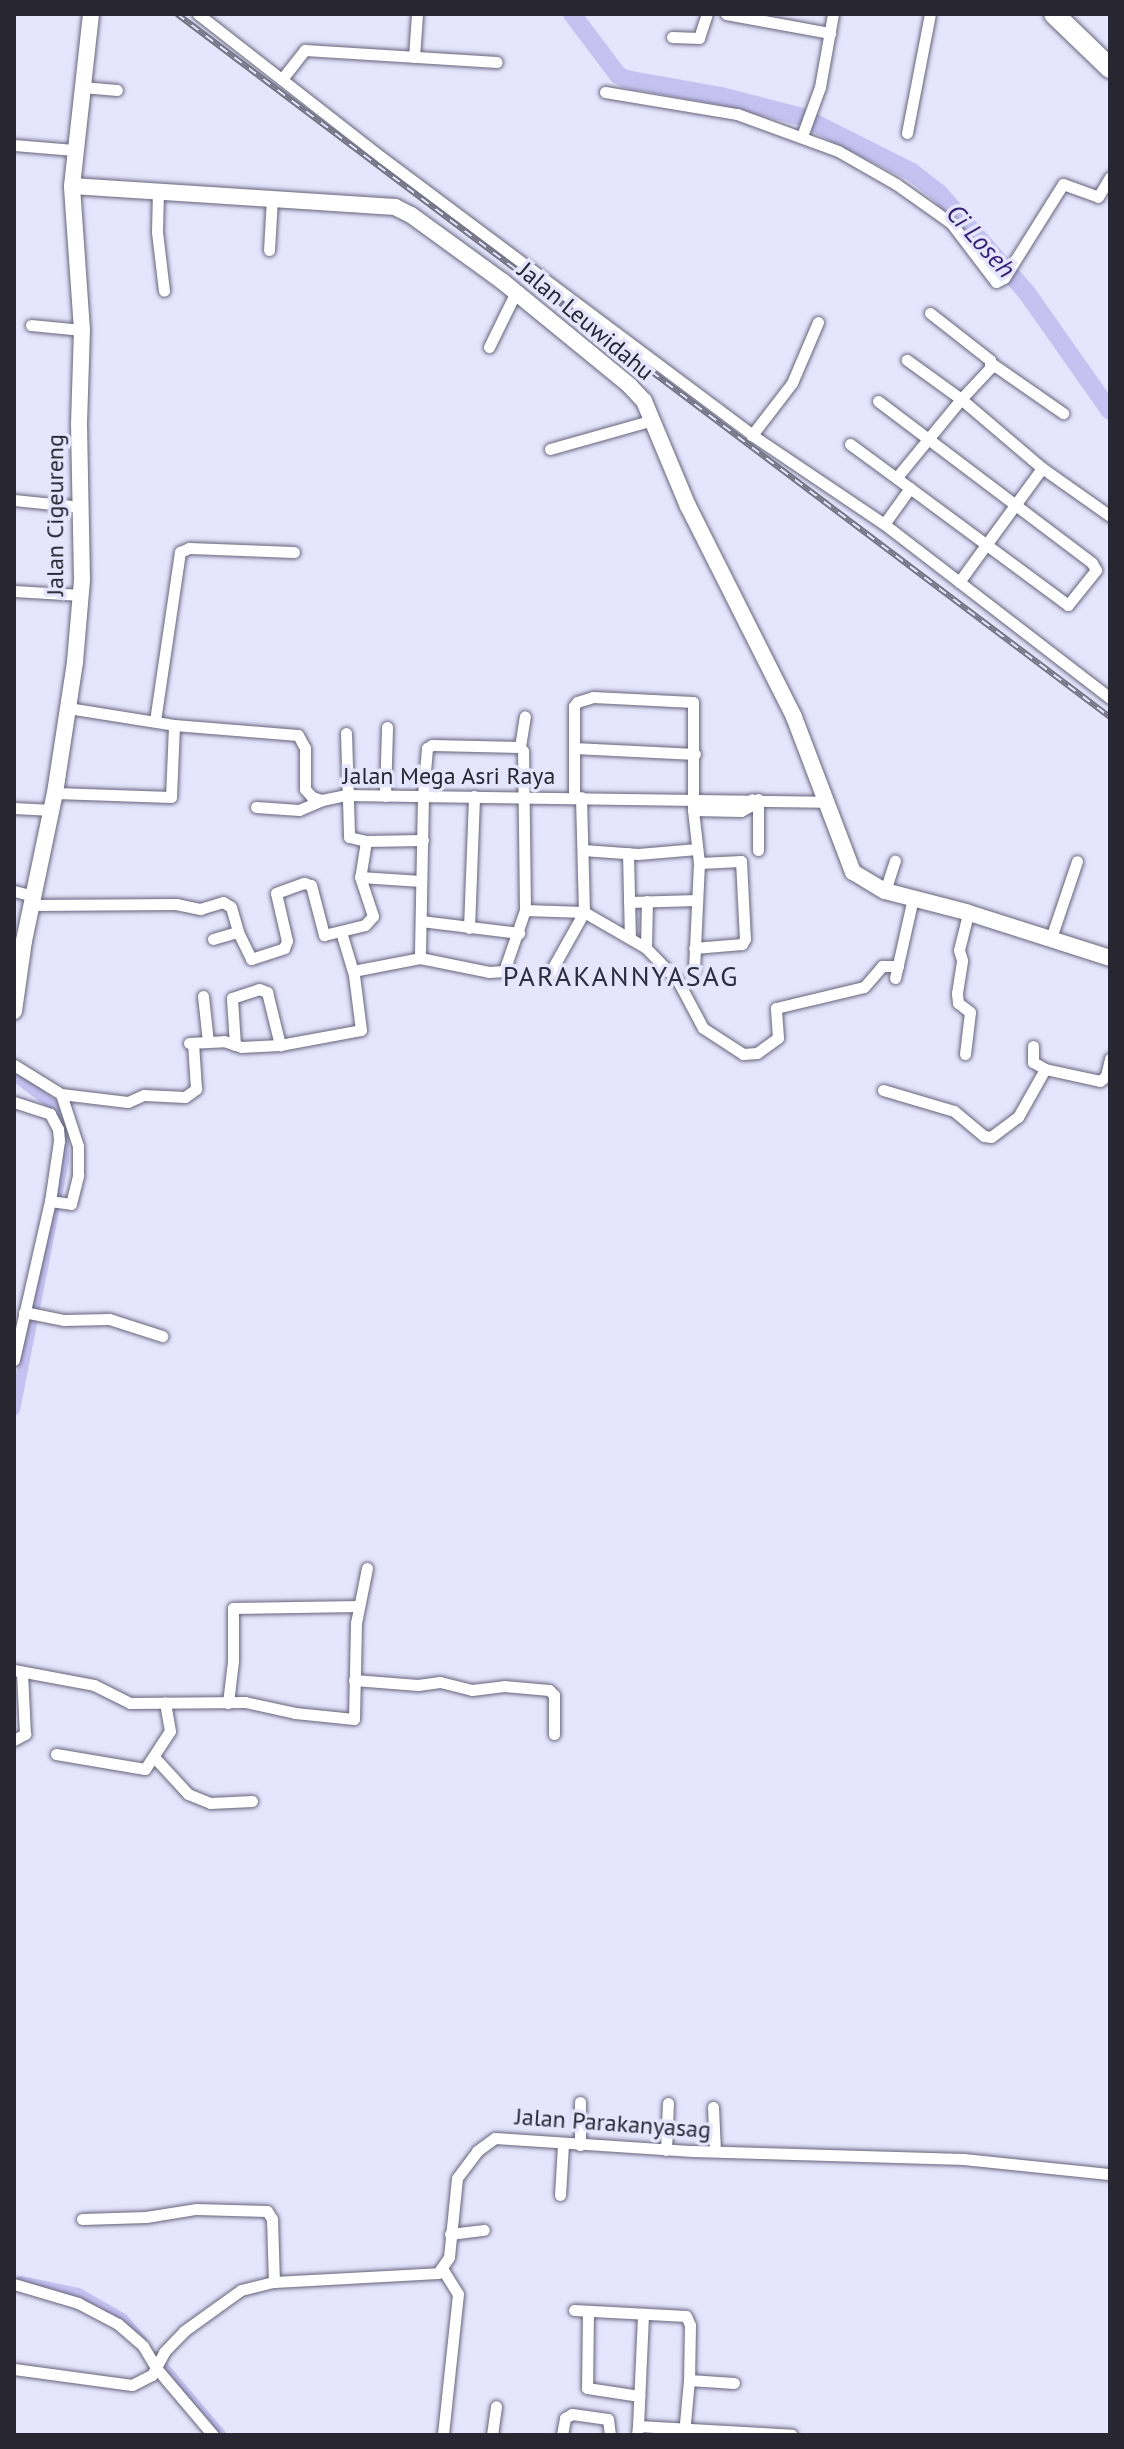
<!DOCTYPE html>
<style>
body{margin:0}
#map{position:relative;width:1124px;height:2449px;overflow:hidden;background:#e5e5fe;font-family:"PT Sans",sans-serif}
div>[style]{position:absolute}
[style*='--x']{left:calc(var(--x)*1px);top:calc(var(--y)*1px);width:calc(var(--w)*1px);rotate:calc(var(--a)*1deg)}
.canal>*{height:11px;margin:-5.5px;padding:0 5.5px;transform-origin:5.5px;border-radius:5.5px;background:#c5c2f2}
.river>*{height:18px;margin:-9px;padding:0 9px;transform-origin:9px;border-radius:9px;background:#c5c2f2}
.roads{filter:drop-shadow(0 0 2px #65647a) drop-shadow(0 0 2px #65647a)}
.street>*{height:11px;margin:-5.5px;padding:0 5.5px;transform-origin:5.5px;border-radius:5.5px;background:#fff}
.secondary>*{height:16px;margin:-8px;padding:0 8px;transform-origin:8px;border-radius:8px;background:#fff}
.highway>*{height:20px;margin:-10px;padding:0 10px;transform-origin:10px;border-radius:10px;background:#fff}
.rail>*{height:6px;margin-top:-3px;transform-origin:0;background:repeating-linear-gradient(90deg,#e5e5fe 0 9px,#747484 0 18px);box-sizing:border-box;border-block:2px solid #747484}
span{translate:-50% -50%;white-space:nowrap;text-align:center;line-height:1.15;-webkit-text-stroke:7px #e5e5fe;paint-order:stroke}
.street-label{font-size:24px;color:#282731}
.water-label{font-size:26px;color:#321b73;font-style:italic}
.quarter-label{font-size:28px;color:#2f2d41;letter-spacing:2px}
.frame{position:absolute;inset:0;border:16px solid #282731;pointer-events:none}
</style>
<div id="map">
<div class="canal">
<i style="--x:14;--y:1075;--w:61;--a:37.6"></i>
<i style="--x:62;--y:1112;--w:48;--a:88.8"></i>
<i style="--x:63;--y:1160;--w:254;--a:101.1"></i>
<i style="--x:20;--y:2281;--w:59;--a:11.7"></i>
<i style="--x:78;--y:2293;--w:51;--a:29.6"></i>
<i style="--x:122;--y:2318;--w:29;--a:49"></i>
<i style="--x:154;--y:2356;--w:104;--a:49.7"></i>
</div>
<div class="river">
<i style="--x:572;--y:14;--w:76;--a:53"></i>
<i style="--x:618;--y:75;--w:9;--a:27"></i>
<i style="--x:626;--y:79;--w:97;--a:10.1"></i>
<i style="--x:721;--y:96;--w:88;--a:14.5"></i>
<i style="--x:809;--y:120;--w:115;--a:26.8"></i>
<i style="--x:912;--y:172;--w:33;--a:38"></i>
<i style="--x:938;--y:192;--w:135;--a:48.6"></i>
<i style="--x:1027;--y:293;--w:144;--a:54.9"></i>
</div>
<div class="roads">
<div class="street">
<i style="--x:198;--y:14;--w:232;--a:38"></i>
<i style="--x:381;--y:157;--w:464;--a:36.8"></i>
<i style="--x:726;--y:14;--w:106;--a:10.4"></i>
<i style="--x:672;--y:37;--w:27;--a:2"></i>
<i style="--x:699;--y:38;--w:25;--a:-72"></i>
<i style="--x:414;--y:57;--w:43;--a:-86"></i>
<i style="--x:282;--y:79;--w:37;--a:-52"></i>
<i style="--x:305;--y:50;--w:192;--a:3.6"></i>
<i style="--x:82;--y:87;--w:35;--a:5"></i>
<i style="--x:605;--y:92;--w:134;--a:9.5"></i>
<i style="--x:737;--y:114;--w:108;--a:20.1"></i>
<i style="--x:838;--y:151;--w:67;--a:29.6"></i>
<i style="--x:896;--y:184;--w:67;--a:35.3"></i>
<i style="--x:951;--y:223;--w:74;--a:52.7"></i>
<i style="--x:996;--y:282;--w:9;--a:-27"></i>
<i style="--x:1004;--y:278;--w:111;--a:-57.9"></i>
<i style="--x:1063;--y:184;--w:37;--a:20"></i>
<i style="--x:1098;--y:197;--w:23;--a:-59"></i>
<i style="--x:907;--y:133;--w:121;--a:-79.1"></i>
<i style="--x:802;--y:136;--w:52;--a:-69.8"></i>
<i style="--x:820;--y:87;--w:74;--a:-79.9"></i>
<i style="--x:14;--y:145;--w:60;--a:4.8"></i>
<i style="--x:158;--y:191;--w:41;--a:91.4"></i>
<i style="--x:157;--y:232;--w:59;--a:83.2"></i>
<i style="--x:269;--y:250;--w:52;--a:-86.7"></i>
<i style="--x:930;--y:313;--w:76;--a:38.1"></i>
<i style="--x:990;--y:360;--w:8;--a:90"></i>
<i style="--x:990;--y:368;--w:42;--a:133.1"></i>
<i style="--x:961;--y:399;--w:106;--a:40.4"></i>
<i style="--x:1042;--y:468;--w:83;--a:35.2"></i>
<i style="--x:818;--y:322;--w:66;--a:113.1"></i>
<i style="--x:792;--y:383;--w:66;--a:127.6"></i>
<i style="--x:752;--y:435;--w:159;--a:34"></i>
<i style="--x:884;--y:524;--w:285;--a:37.6"></i>
<i style="--x:31;--y:325;--w:51;--a:5.6"></i>
<i style="--x:489;--y:347;--w:61;--a:-63.9"></i>
<i style="--x:991;--y:363;--w:88;--a:34.8"></i>
<i style="--x:878;--y:401;--w:268;--a:37.1"></i>
<i style="--x:1092;--y:563;--w:8;--a:60"></i>
<i style="--x:1096;--y:570;--w:45;--a:128.7"></i>
<i style="--x:1068;--y:605;--w:197;--a:-143.5"></i>
<i style="--x:850;--y:444;--w:74;--a:36.3"></i>
<i style="--x:910;--y:488;--w:44;--a:125.8"></i>
<i style="--x:550;--y:449;--w:107;--a:-15.7"></i>
<i style="--x:897;--y:477;--w:101;--a:-50.6"></i>
<i style="--x:961;--y:399;--w:67;--a:-144.2"></i>
<i style="--x:14;--y:500;--w:68;--a:5.9"></i>
<i style="--x:959;--y:582;--w:141;--a:-53.9"></i>
<i style="--x:14;--y:591;--w:67;--a:3.4"></i>
<i style="--x:68;--y:708;--w:107;--a:9.1"></i>
<i style="--x:174;--y:725;--w:124;--a:4.6"></i>
<i style="--x:298;--y:735;--w:15;--a:62"></i>
<i style="--x:305;--y:748;--w:41;--a:90"></i>
<i style="--x:305;--y:789;--w:11;--a:49"></i>
<i style="--x:312;--y:797;--w:10;--a:17"></i>
<i style="--x:322;--y:800;--w:25;--a:-12"></i>
<i style="--x:346;--y:795;--w:477;--a:0.8"></i>
<i style="--x:155;--y:721;--w:171;--a:-81.6"></i>
<i style="--x:180;--y:552;--w:10;--a:-24"></i>
<i style="--x:189;--y:548;--w:105;--a:2.2"></i>
<i style="--x:346;--y:733;--w:104;--a:88.3"></i>
<i style="--x:349;--y:837;--w:17;--a:13"></i>
<i style="--x:366;--y:841;--w:57;--a:-1"></i>
<i style="--x:520;--y:747;--w:31;--a:-81"></i>
<i style="--x:574;--y:748;--w:121;--a:2.8"></i>
<i style="--x:55;--y:793;--w:116;--a:2"></i>
<i style="--x:171;--y:797;--w:72;--a:-87.6"></i>
<i style="--x:385;--y:796;--w:69;--a:-88.3"></i>
<i style="--x:574;--y:797;--w:91;--a:-90"></i>
<i style="--x:574;--y:706;--w:5;--a:-53"></i>
<i style="--x:577;--y:702;--w:17;--a:-17"></i>
<i style="--x:593;--y:697;--w:100;--a:2.9"></i>
<i style="--x:693;--y:702;--w:108;--a:90"></i>
<i style="--x:693;--y:810;--w:53;--a:83.5"></i>
<i style="--x:699;--y:863;--w:42;--a:-2.7"></i>
<i style="--x:741;--y:861;--w:78;--a:87.1"></i>
<i style="--x:745;--y:939;--w:6;--a:121"></i>
<i style="--x:742;--y:944;--w:48;--a:175.2"></i>
<i style="--x:758;--y:799;--w:51;--a:90"></i>
<i style="--x:256;--y:807;--w:43;--a:4"></i>
<i style="--x:299;--y:810;--w:25;--a:-23"></i>
<i style="--x:14;--y:808;--w:38;--a:3"></i>
<i style="--x:693;--y:810;--w:48;--a:1.2"></i>
<i style="--x:741;--y:811;--w:10;--a:-29"></i>
<i style="--x:750;--y:806;--w:7;--a:-74"></i>
<i style="--x:366;--y:841;--w:36;--a:99"></i>
<i style="--x:360;--y:877;--w:61;--a:3.8"></i>
<i style="--x:583;--y:850;--w:55;--a:4.2"></i>
<i style="--x:638;--y:854;--w:59;--a:-4.8"></i>
<i style="--x:628;--y:853;--w:85;--a:88.7"></i>
<i style="--x:14;--y:891;--w:21;--a:14"></i>
<i style="--x:885;--y:891;--w:32;--a:-72"></i>
<i style="--x:629;--y:902;--w:68;--a:-1.7"></i>
<i style="--x:33;--y:905;--w:143;--a:-0.4"></i>
<i style="--x:176;--y:904;--w:25;--a:12"></i>
<i style="--x:200;--y:909;--w:24;--a:-17"></i>
<i style="--x:223;--y:902;--w:9;--a:32"></i>
<i style="--x:231;--y:907;--w:26;--a:74"></i>
<i style="--x:525;--y:910;--w:59;--a:1.9"></i>
<i style="--x:584;--y:912;--w:72;--a:30.1"></i>
<i style="--x:646;--y:948;--w:46;--a:45.9"></i>
<i style="--x:678;--y:981;--w:53;--a:62"></i>
<i style="--x:703;--y:1028;--w:48;--a:33"></i>
<i style="--x:743;--y:1054;--w:14;--a:-4"></i>
<i style="--x:757;--y:1053;--w:26;--a:-36"></i>
<i style="--x:778;--y:1038;--w:30;--a:-94"></i>
<i style="--x:776;--y:1008;--w:90;--a:-13.4"></i>
<i style="--x:864;--y:987;--w:28;--a:-49"></i>
<i style="--x:882;--y:966;--w:16;--a:0"></i>
<i style="--x:421;--y:921;--w:99;--a:7"></i>
<i style="--x:469;--y:928;--w:132;--a:-87.8"></i>
<i style="--x:1051;--y:938;--w:81;--a:-71.3"></i>
<i style="--x:213;--y:939;--w:26;--a:-16"></i>
<i style="--x:238;--y:932;--w:30;--a:64"></i>
<i style="--x:251;--y:959;--w:35;--a:-18"></i>
<i style="--x:284;--y:948;--w:8;--a:-67"></i>
<i style="--x:287;--y:941;--w:49;--a:-102.9"></i>
<i style="--x:276;--y:893;--w:30;--a:-20"></i>
<i style="--x:304;--y:883;--w:7;--a:16"></i>
<i style="--x:311;--y:885;--w:52;--a:75.4"></i>
<i style="--x:324;--y:935;--w:42;--a:-13.7"></i>
<i style="--x:365;--y:925;--w:12;--a:-48"></i>
<i style="--x:373;--y:916;--w:41;--a:-108.4"></i>
<i style="--x:646;--y:948;--w:47;--a:-88.8"></i>
<i style="--x:694;--y:969;--w:106;--a:-87.3"></i>
<i style="--x:353;--y:971;--w:68;--a:-11"></i>
<i style="--x:420;--y:958;--w:70;--a:11.5"></i>
<i style="--x:489;--y:972;--w:15;--a:-4"></i>
<i style="--x:504;--y:971;--w:65;--a:-71"></i>
<i style="--x:525;--y:910;--w:159;--a:-90.7"></i>
<i style="--x:523;--y:751;--w:5;--a:-127"></i>
<i style="--x:520;--y:747;--w:88;--a:-178.7"></i>
<i style="--x:432;--y:745;--w:6;--a:149"></i>
<i style="--x:427;--y:748;--w:48;--a:94.8"></i>
<i style="--x:423;--y:796;--w:162;--a:91.1"></i>
<i style="--x:547;--y:978;--w:76;--a:-60.7"></i>
<i style="--x:584;--y:912;--w:115;--a:-91.5"></i>
<i style="--x:895;--y:978;--w:82;--a:-77.3"></i>
<i style="--x:203;--y:996;--w:46;--a:83.8"></i>
<i style="--x:189;--y:1043;--w:35;--a:-3"></i>
<i style="--x:224;--y:1041;--w:18;--a:19"></i>
<i style="--x:241;--y:1047;--w:39;--a:-3"></i>
<i style="--x:280;--y:1045;--w:82;--a:-10.5"></i>
<i style="--x:361;--y:1030;--w:55;--a:-97.3"></i>
<i style="--x:354;--y:975;--w:45;--a:-106.8"></i>
<i style="--x:235;--y:1045;--w:47;--a:-93.7"></i>
<i style="--x:232;--y:998;--w:28;--a:-18"></i>
<i style="--x:259;--y:989;--w:9;--a:21"></i>
<i style="--x:267;--y:992;--w:55;--a:76.2"></i>
<i style="--x:1033;--y:1046;--w:16;--a:90"></i>
<i style="--x:1033;--y:1062;--w:14;--a:30"></i>
<i style="--x:965;--y:1054;--w:42;--a:-83.2"></i>
<i style="--x:970;--y:1012;--w:15;--a:-143"></i>
<i style="--x:958;--y:1003;--w:10;--a:-96"></i>
<i style="--x:957;--y:993;--w:33;--a:-81"></i>
<i style="--x:962;--y:960;--w:10;--a:-107"></i>
<i style="--x:959;--y:950;--w:38;--a:-76"></i>
<i style="--x:14;--y:1065;--w:55;--a:31.7"></i>
<i style="--x:61;--y:1094;--w:67;--a:6.8"></i>
<i style="--x:128;--y:1102;--w:17;--a:-24"></i>
<i style="--x:144;--y:1095;--w:41;--a:2.8"></i>
<i style="--x:185;--y:1097;--w:14;--a:-36"></i>
<i style="--x:196;--y:1089;--w:46;--a:-93.7"></i>
<i style="--x:883;--y:1090;--w:74;--a:16.5"></i>
<i style="--x:954;--y:1111;--w:39;--a:40"></i>
<i style="--x:984;--y:1136;--w:7;--a:8"></i>
<i style="--x:991;--y:1137;--w:34;--a:-37"></i>
<i style="--x:1018;--y:1117;--w:55;--a:-60.6"></i>
<i style="--x:1045;--y:1069;--w:56;--a:12.3"></i>
<i style="--x:1100;--y:1081;--w:8;--a:-40"></i>
<i style="--x:1106;--y:1076;--w:18;--a:-77"></i>
<i style="--x:14;--y:1102;--w:38;--a:18"></i>
<i style="--x:50;--y:1114;--w:17;--a:62"></i>
<i style="--x:58;--y:1129;--w:12;--a:85"></i>
<i style="--x:59;--y:1141;--w:61;--a:98.5"></i>
<i style="--x:50;--y:1201;--w:163;--a:102.8"></i>
<i style="--x:50;--y:1201;--w:21;--a:8"></i>
<i style="--x:71;--y:1204;--w:30;--a:-76"></i>
<i style="--x:78;--y:1175;--w:29;--a:-90"></i>
<i style="--x:78;--y:1146;--w:55;--a:-108.1"></i>
<i style="--x:24;--y:1312;--w:41;--a:11.3"></i>
<i style="--x:64;--y:1320;--w:45;--a:-1.3"></i>
<i style="--x:109;--y:1319;--w:56;--a:17.8"></i>
<i style="--x:14;--y:1670;--w:81;--a:10.6"></i>
<i style="--x:94;--y:1685;--w:40;--a:26.6"></i>
<i style="--x:130;--y:1703;--w:115;--a:-0.5"></i>
<i style="--x:245;--y:1702;--w:51;--a:12.4"></i>
<i style="--x:295;--y:1713;--w:59;--a:5.8"></i>
<i style="--x:354;--y:1719;--w:96;--a:-88.8"></i>
<i style="--x:356;--y:1623;--w:56;--a:-78.7"></i>
<i style="--x:354;--y:1680;--w:64;--a:4.5"></i>
<i style="--x:418;--y:1685;--w:22;--a:-8"></i>
<i style="--x:440;--y:1682;--w:33;--a:14"></i>
<i style="--x:472;--y:1690;--w:32;--a:-7"></i>
<i style="--x:504;--y:1686;--w:45;--a:5.1"></i>
<i style="--x:549;--y:1690;--w:7;--a:45"></i>
<i style="--x:554;--y:1695;--w:39;--a:90"></i>
<i style="--x:228;--y:1703;--w:42;--a:-83.2"></i>
<i style="--x:233;--y:1661;--w:53;--a:-90"></i>
<i style="--x:233;--y:1608;--w:126;--a:-0.9"></i>
<i style="--x:14;--y:1740;--w:13;--a:-29"></i>
<i style="--x:25;--y:1734;--w:61;--a:-92.8"></i>
<i style="--x:56;--y:1754;--w:90;--a:9.6"></i>
<i style="--x:145;--y:1769;--w:45;--a:-56.7"></i>
<i style="--x:170;--y:1731;--w:29;--a:-100"></i>
<i style="--x:154;--y:1757;--w:50;--a:47.4"></i>
<i style="--x:188;--y:1794;--w:24;--a:22"></i>
<i style="--x:210;--y:1803;--w:42;--a:-2.7"></i>
<i style="--x:713;--y:2107;--w:44;--a:87.4"></i>
<i style="--x:580;--y:2145;--w:43;--a:-90"></i>
<i style="--x:666;--y:2150;--w:47;--a:-87.6"></i>
<i style="--x:560;--y:2195;--w:51;--a:-86.6"></i>
<i style="--x:82;--y:2219;--w:64;--a:-1.8"></i>
<i style="--x:146;--y:2217;--w:51;--a:-9.1"></i>
<i style="--x:196;--y:2209;--w:71;--a:1.6"></i>
<i style="--x:267;--y:2211;--w:9;--a:58"></i>
<i style="--x:272;--y:2219;--w:63;--a:88.2"></i>
<i style="--x:450;--y:2234;--w:34;--a:-7"></i>
<i style="--x:443;--y:2270;--w:28;--a:58"></i>
<i style="--x:458;--y:2294;--w:142;--a:96.1"></i>
<i style="--x:14;--y:2284;--w:67;--a:16.5"></i>
<i style="--x:78;--y:2303;--w:45;--a:27.7"></i>
<i style="--x:118;--y:2324;--w:33;--a:41"></i>
<i style="--x:143;--y:2346;--w:27;--a:59"></i>
<i style="--x:157;--y:2369;--w:87;--a:49.7"></i>
<i style="--x:574;--y:2310;--w:112;--a:3.1"></i>
<i style="--x:686;--y:2316;--w:10;--a:66"></i>
<i style="--x:690;--y:2325;--w:55;--a:91"></i>
<i style="--x:588;--y:2311;--w:77;--a:90.7"></i>
<i style="--x:587;--y:2388;--w:53;--a:8.7"></i>
<i style="--x:14;--y:2369;--w:119;--a:7.7"></i>
<i style="--x:132;--y:2385;--w:22;--a:-27"></i>
<i style="--x:152;--y:2375;--w:26;--a:-62"></i>
<i style="--x:164;--y:2352;--w:29;--a:-46"></i>
<i style="--x:184;--y:2331;--w:70;--a:-35.7"></i>
<i style="--x:241;--y:2290;--w:34;--a:-14"></i>
<i style="--x:274;--y:2282;--w:164;--a:-3.1"></i>
<i style="--x:438;--y:2273;--w:19;--a:-55"></i>
<i style="--x:449;--y:2257;--w:79;--a:-84.2"></i>
<i style="--x:457;--y:2178;--w:34;--a:-53"></i>
<i style="--x:477;--y:2151;--w:22;--a:-36"></i>
<i style="--x:495;--y:2138;--w:198;--a:3.8"></i>
<i style="--x:693;--y:2151;--w:271;--a:1.7"></i>
<i style="--x:964;--y:2159;--w:147;--a:5.9"></i>
<i style="--x:638;--y:2426;--w:112;--a:-87.4"></i>
<i style="--x:684;--y:2434;--w:54;--a:-84.7"></i>
<i style="--x:689;--y:2380;--w:45;--a:3.8"></i>
<i style="--x:492;--y:2435;--w:29;--a:-82"></i>
<i style="--x:562;--y:2435;--w:17;--a:-80"></i>
<i style="--x:565;--y:2418;--w:8;--a:-30"></i>
<i style="--x:572;--y:2414;--w:36;--a:8"></i>
<i style="--x:608;--y:2419;--w:16;--a:83"></i>
<i style="--x:637;--y:2435;--w:9;--a:-84"></i>
<i style="--x:638;--y:2426;--w:154;--a:3.3"></i>
</div>
<div class="secondary">
<i style="--x:72;--y:186;--w:324;--a:3.7"></i>
<i style="--x:395;--y:207;--w:18;--a:27"></i>
<i style="--x:411;--y:215;--w:112;--a:36"></i>
<i style="--x:502;--y:281;--w:164;--a:39.3"></i>
<i style="--x:629;--y:385;--w:22;--a:47"></i>
<i style="--x:644;--y:401;--w:114;--a:67.3"></i>
<i style="--x:688;--y:506;--w:236;--a:63.3"></i>
<i style="--x:794;--y:717;--w:166;--a:69.2"></i>
<i style="--x:853;--y:872;--w:37;--a:31"></i>
<i style="--x:885;--y:891;--w:84;--a:14.5"></i>
<i style="--x:966;--y:912;--w:151;--a:17.7"></i>
<i style="--x:14;--y:1011;--w:71;--a:-81.9"></i>
<i style="--x:24;--y:941;--w:151;--a:-78.2"></i>
<i style="--x:55;--y:793;--w:133;--a:-81.3"></i>
<i style="--x:75;--y:662;--w:82;--a:-85.1"></i>
<i style="--x:82;--y:580;--w:156;--a:-91.1"></i>
<i style="--x:79;--y:424;--w:94;--a:-88.2"></i>
<i style="--x:82;--y:330;--w:144;--a:-94"></i>
<i style="--x:72;--y:186;--w:173;--a:-83.7"></i>
</div>
<div class="highway">
<i style="--x:1054;--y:14;--w:78;--a:44"></i>
</div>
</div>
<div class="rail">
<i style="--x:177;--y:14;--w:1168;--a:37"></i>
</div>
<div class="street-label">
<span style="left:586px;top:321px;rotate:40deg">Jalan Leuwidahu</span>
<span style="left:55px;top:515px;rotate:-90deg">Jalan Cigeureng</span>
<span style="left:449px;top:776px">Jalan Mega Asri Raya</span>
<span style="left:613px;top:2123px;rotate:4deg">Jalan Parakanyasag</span>
</div>
<div class="water-label">
<span style="left:981px;top:241px;rotate:48deg">Ci Loseh</span>
</div>
<div class="quarter-label">
<span style="left:621px;top:976px">PARAKANNYASAG</span>
</div>
<div class="frame"></div>
</div>
